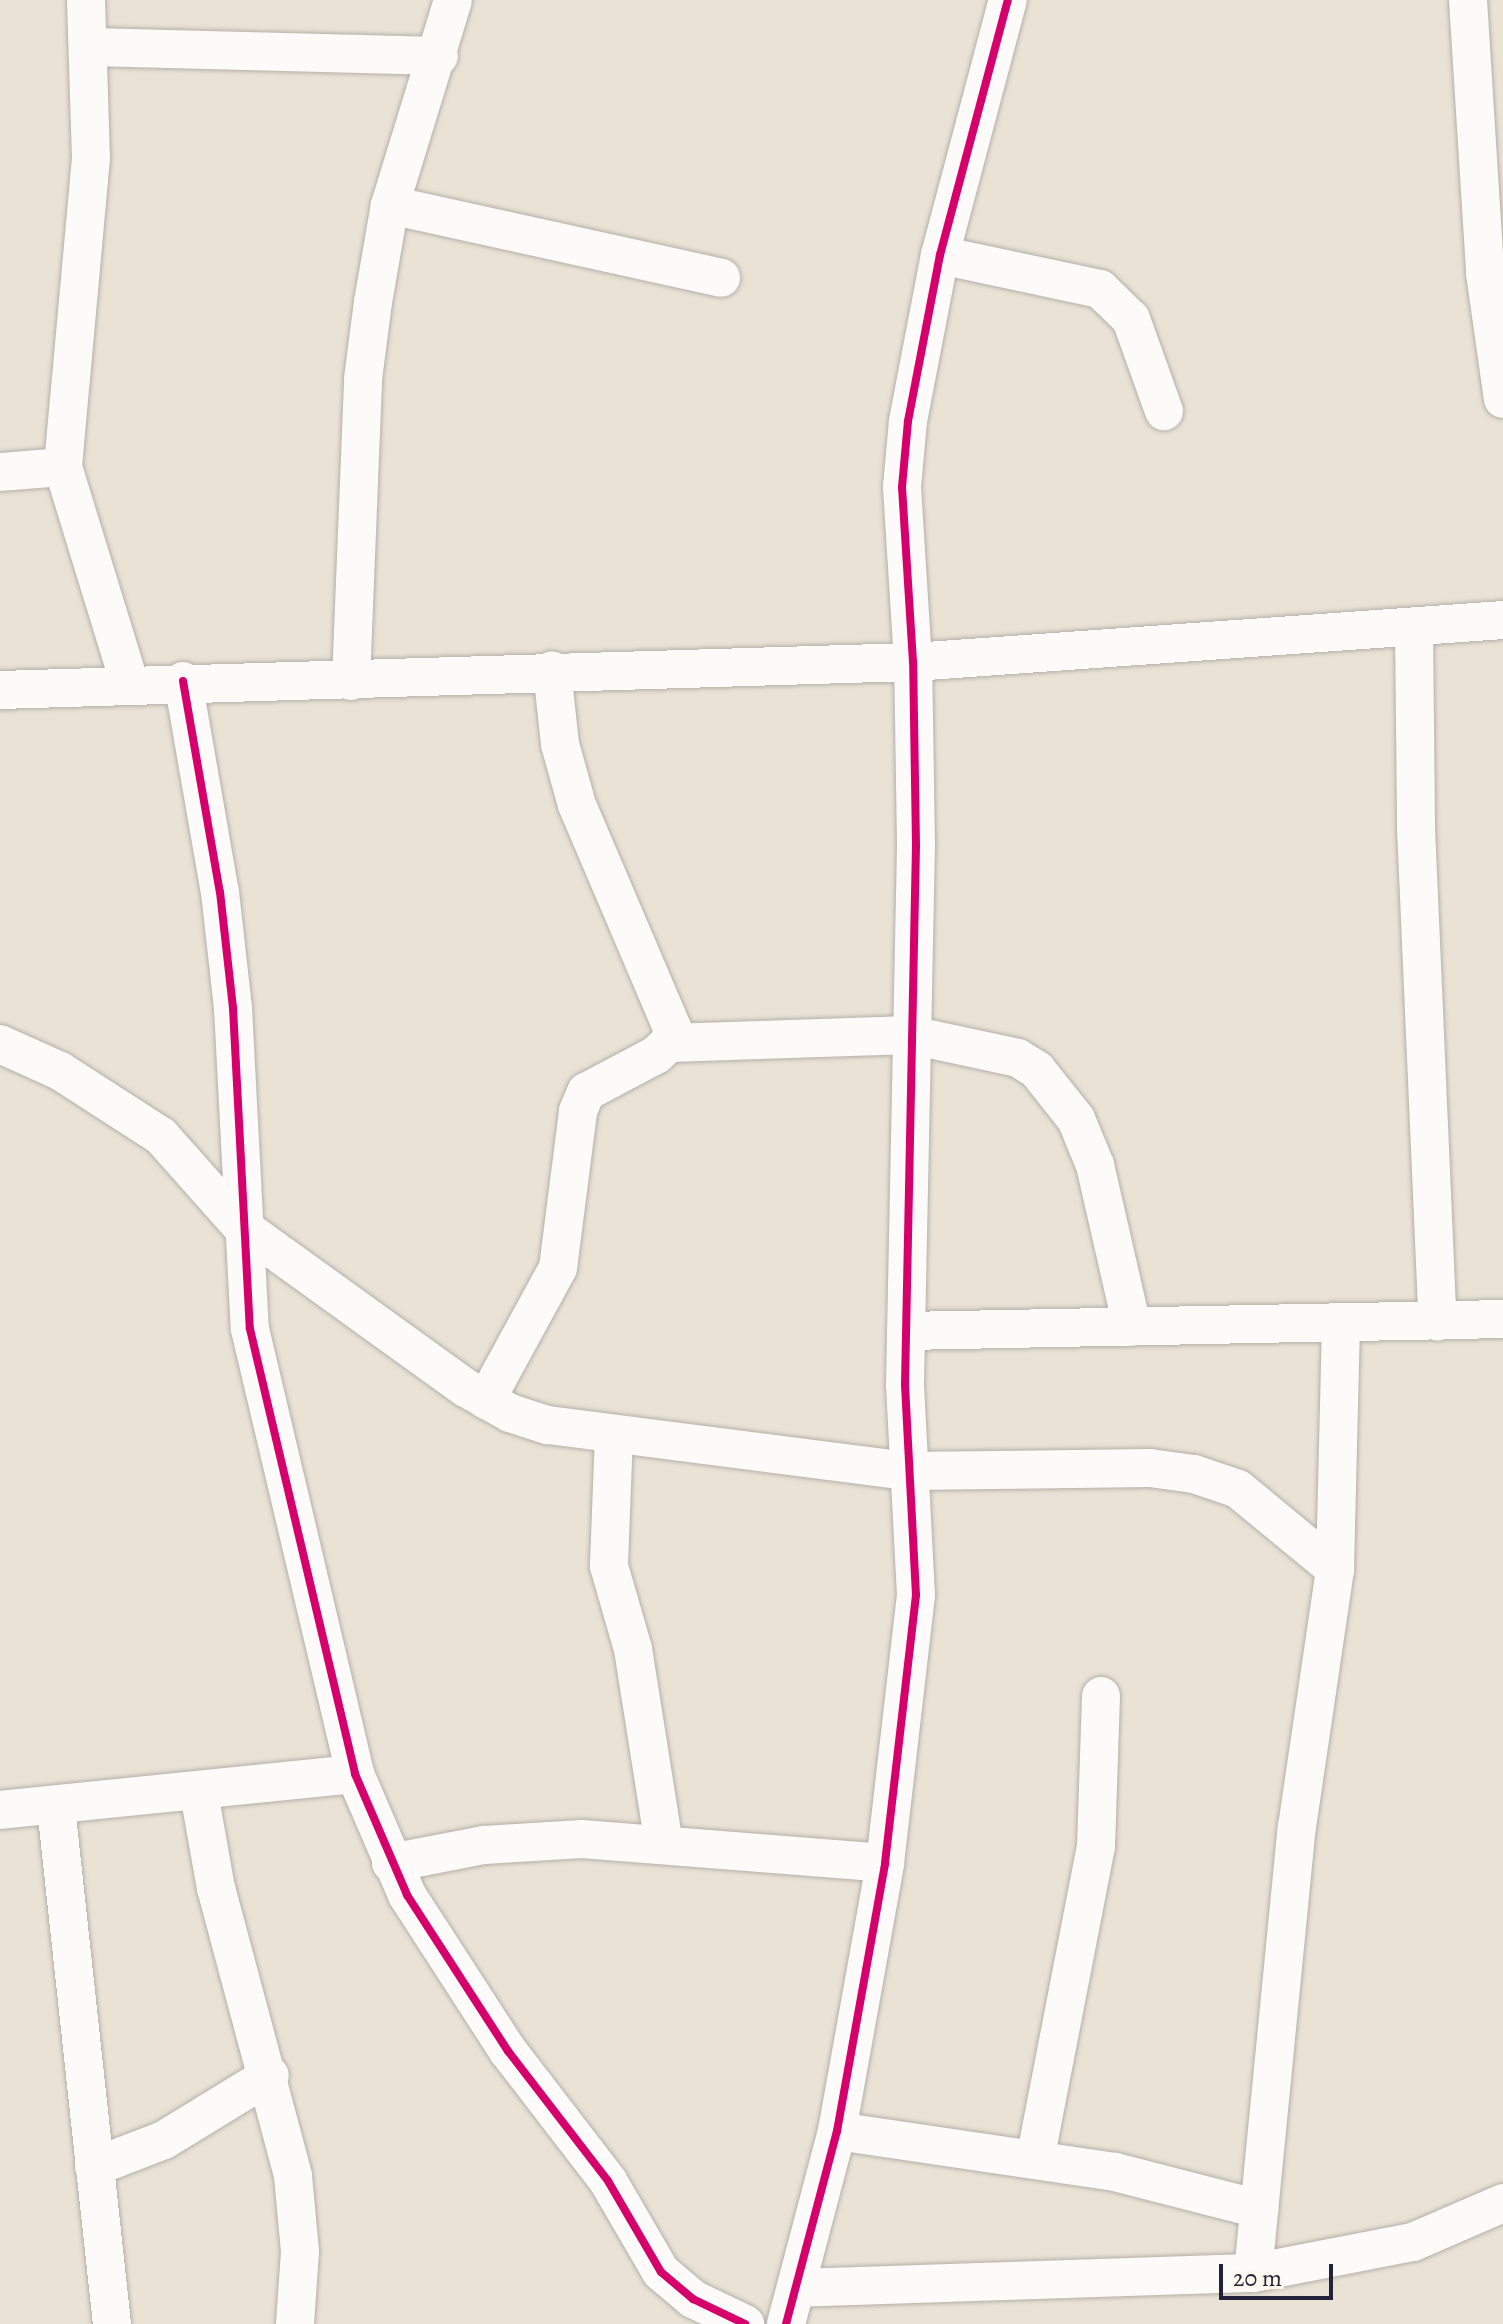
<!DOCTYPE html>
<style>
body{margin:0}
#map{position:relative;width:1503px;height:2324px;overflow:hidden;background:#eae3d5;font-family:Alegreya,serif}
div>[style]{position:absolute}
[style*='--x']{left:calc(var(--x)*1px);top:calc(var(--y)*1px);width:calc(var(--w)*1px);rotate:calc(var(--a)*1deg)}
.roads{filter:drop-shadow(0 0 2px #b4b0aa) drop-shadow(0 0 2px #b4b0aa)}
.minor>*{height:38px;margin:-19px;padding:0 19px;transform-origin:19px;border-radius:19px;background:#fcfbf9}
.cycleway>*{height:8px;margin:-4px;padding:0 4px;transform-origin:4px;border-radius:4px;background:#d6006c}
span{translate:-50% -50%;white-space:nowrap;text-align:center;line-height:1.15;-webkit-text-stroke:6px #fbf7ec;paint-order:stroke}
.scale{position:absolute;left:1219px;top:2264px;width:114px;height:36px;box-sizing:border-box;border:4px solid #22223b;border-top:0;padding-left:10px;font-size:24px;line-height:28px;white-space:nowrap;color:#22223b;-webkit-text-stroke:6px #fbf7ec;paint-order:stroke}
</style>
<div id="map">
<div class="roads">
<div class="minor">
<i style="--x:86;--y:0;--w:158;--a:88.2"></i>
<i style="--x:91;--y:158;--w:310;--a:95.2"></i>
<i style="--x:63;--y:467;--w:225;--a:72.9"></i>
<i style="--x:1468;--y:0;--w:274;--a:86.4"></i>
<i style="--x:1485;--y:273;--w:127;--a:81.9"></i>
<i style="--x:91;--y:47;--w:348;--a:1.5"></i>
<i style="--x:390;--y:205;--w:339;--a:12.4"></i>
<i style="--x:940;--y:255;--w:164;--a:12"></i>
<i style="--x:1100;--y:289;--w:43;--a:44.1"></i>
<i style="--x:1131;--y:319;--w:98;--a:70.3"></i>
<i style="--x:0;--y:472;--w:63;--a:-4.5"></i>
<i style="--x:1414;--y:629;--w:199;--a:89.4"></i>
<i style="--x:1416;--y:828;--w:494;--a:87.5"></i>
<i style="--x:183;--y:681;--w:214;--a:80.1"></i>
<i style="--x:220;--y:892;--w:117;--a:83.6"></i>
<i style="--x:233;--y:1008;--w:321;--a:87"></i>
<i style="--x:250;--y:1329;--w:457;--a:76.7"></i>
<i style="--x:355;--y:1774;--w:132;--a:66.7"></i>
<i style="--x:407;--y:1895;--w:186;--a:57.1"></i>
<i style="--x:508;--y:2051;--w:164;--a:52.4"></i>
<i style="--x:608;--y:2181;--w:105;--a:59.8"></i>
<i style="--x:661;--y:2272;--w:42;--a:40.2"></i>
<i style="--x:693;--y:2299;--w:58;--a:25.7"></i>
<i style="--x:351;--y:681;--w:302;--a:-87.7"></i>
<i style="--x:363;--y:379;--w:78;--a:-82.6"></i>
<i style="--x:373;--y:302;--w:98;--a:-80.1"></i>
<i style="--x:390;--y:205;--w:214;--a:-72.9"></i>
<i style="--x:0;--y:690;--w:913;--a:-1.76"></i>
<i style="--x:913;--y:662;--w:591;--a:-4.07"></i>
<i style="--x:669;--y:1043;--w:242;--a:-1.9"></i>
<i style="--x:911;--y:1035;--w:109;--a:12.1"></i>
<i style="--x:1018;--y:1058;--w:22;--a:32"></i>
<i style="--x:1037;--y:1070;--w:63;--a:51.5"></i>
<i style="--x:1076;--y:1119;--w:50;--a:67.6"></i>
<i style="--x:1095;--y:1165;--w:166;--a:77.1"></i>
<i style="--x:0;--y:1044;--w:66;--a:24.2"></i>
<i style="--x:60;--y:1071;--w:120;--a:32.8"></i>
<i style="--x:161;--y:1136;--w:120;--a:48.4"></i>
<i style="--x:241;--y:1226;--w:277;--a:35.8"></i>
<i style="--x:466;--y:1388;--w:51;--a:29.6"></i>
<i style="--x:510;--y:1413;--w:40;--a:18"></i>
<i style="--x:548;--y:1425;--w:361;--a:7.3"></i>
<i style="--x:906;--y:1471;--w:244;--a:-0.7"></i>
<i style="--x:1150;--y:1468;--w:44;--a:7.8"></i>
<i style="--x:1194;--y:1474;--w:46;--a:18.8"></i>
<i style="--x:1238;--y:1489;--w:126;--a:39.5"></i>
<i style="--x:906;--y:1331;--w:597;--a:-1.15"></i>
<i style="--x:486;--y:1400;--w:150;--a:-61.4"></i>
<i style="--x:558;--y:1268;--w:158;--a:-82.7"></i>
<i style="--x:578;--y:1111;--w:21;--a:-67"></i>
<i style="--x:586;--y:1092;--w:79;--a:-27.9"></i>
<i style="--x:656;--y:1055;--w:18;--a:-43"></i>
<i style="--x:669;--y:1043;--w:14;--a:-73"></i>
<i style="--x:673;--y:1030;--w:245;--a:-113.1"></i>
<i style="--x:577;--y:805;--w:63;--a:-105.6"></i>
<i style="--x:560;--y:744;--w:74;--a:-96.2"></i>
<i style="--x:614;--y:1434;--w:132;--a:92.2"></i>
<i style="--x:609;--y:1566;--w:86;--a:73.9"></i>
<i style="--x:633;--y:1649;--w:198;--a:81"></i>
<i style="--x:199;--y:1793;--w:97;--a:79.9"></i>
<i style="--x:216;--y:1888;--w:298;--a:75"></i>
<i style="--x:293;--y:2176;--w:76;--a:84.7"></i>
<i style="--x:300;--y:2252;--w:72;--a:94"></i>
<i style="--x:56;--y:1807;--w:520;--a:83.82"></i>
<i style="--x:0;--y:1810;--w:357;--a:-5.8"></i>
<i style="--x:391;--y:1863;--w:95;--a:-11"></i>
<i style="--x:484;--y:1845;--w:98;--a:-3.5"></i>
<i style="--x:582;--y:1839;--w:304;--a:4.5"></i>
<i style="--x:837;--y:2131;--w:281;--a:8.4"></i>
<i style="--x:1115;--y:2172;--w:149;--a:14.4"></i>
<i style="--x:1035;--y:2160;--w:319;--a:-79"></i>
<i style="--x:1096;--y:1847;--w:151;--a:-88.1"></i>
<i style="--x:94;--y:2167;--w:75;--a:-21.1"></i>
<i style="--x:164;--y:2140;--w:124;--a:-31.5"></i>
<i style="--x:1253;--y:2273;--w:448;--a:-84.4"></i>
<i style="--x:1297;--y:1827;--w:261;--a:-81.6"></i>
<i style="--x:1335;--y:1569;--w:246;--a:-88.6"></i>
<i style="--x:796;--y:2288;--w:457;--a:-1.9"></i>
<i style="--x:1253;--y:2273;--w:163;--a:-11"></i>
<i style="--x:1413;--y:2242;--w:98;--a:-23.4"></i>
<i style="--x:786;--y:2324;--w:200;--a:-75.2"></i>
<i style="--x:837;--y:2131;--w:272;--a:-79.8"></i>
<i style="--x:885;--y:1863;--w:270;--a:-83.4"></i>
<i style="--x:916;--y:1595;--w:211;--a:-93"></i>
<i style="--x:905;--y:1384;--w:539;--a:-88.83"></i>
<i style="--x:916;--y:845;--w:183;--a:-90.9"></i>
<i style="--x:913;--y:662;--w:175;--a:-93.6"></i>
<i style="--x:902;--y:487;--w:66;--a:-84.8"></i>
<i style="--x:908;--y:421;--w:169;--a:-79.1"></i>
<i style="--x:940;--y:255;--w:264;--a:-75.1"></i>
</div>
</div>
<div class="cycleway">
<i style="--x:183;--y:681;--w:214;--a:80.1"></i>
<i style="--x:220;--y:892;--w:117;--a:83.6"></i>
<i style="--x:233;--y:1008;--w:321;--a:87"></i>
<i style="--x:250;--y:1329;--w:457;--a:76.7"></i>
<i style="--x:355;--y:1774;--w:132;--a:66.7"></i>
<i style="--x:407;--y:1895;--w:186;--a:57.1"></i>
<i style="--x:508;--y:2051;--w:164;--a:52.4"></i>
<i style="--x:608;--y:2181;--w:105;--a:59.8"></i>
<i style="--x:661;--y:2272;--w:42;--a:40.2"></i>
<i style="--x:693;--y:2299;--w:58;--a:25.7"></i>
<i style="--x:786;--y:2324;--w:200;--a:-75.2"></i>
<i style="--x:837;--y:2131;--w:272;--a:-79.8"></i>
<i style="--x:885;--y:1863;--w:270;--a:-83.4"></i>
<i style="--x:916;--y:1595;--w:211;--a:-93"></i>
<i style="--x:905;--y:1384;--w:539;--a:-88.83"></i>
<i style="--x:916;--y:845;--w:183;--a:-90.9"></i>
<i style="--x:913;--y:662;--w:175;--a:-93.6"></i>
<i style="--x:902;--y:487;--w:66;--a:-84.8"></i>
<i style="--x:908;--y:421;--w:169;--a:-79.1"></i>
<i style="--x:940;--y:255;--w:264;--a:-75.1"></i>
</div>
<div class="scale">20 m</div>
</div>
